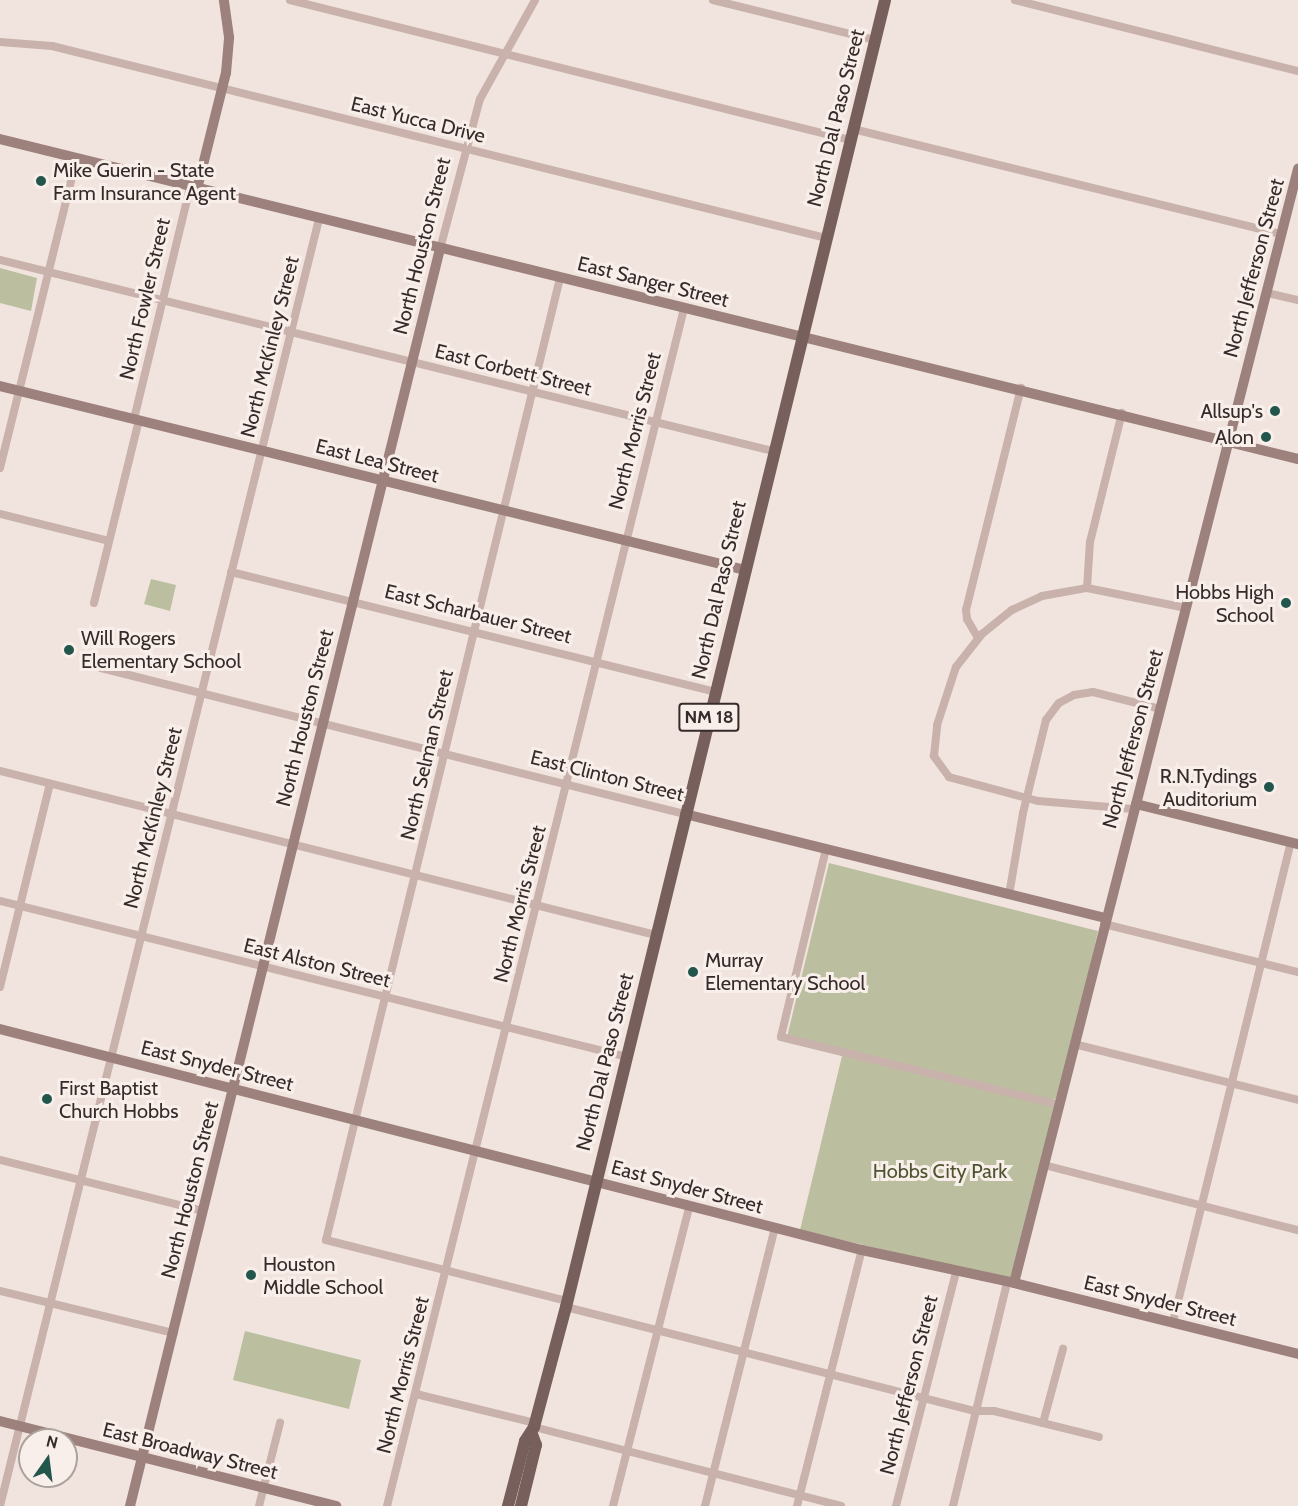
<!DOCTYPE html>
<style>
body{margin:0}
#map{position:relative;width:1298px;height:1506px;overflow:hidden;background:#f1e4de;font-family:Cabin,sans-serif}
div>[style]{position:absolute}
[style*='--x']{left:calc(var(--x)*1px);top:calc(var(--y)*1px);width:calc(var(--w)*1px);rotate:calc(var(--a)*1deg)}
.green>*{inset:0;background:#bbbf9f}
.street>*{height:8px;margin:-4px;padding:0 4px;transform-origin:4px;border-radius:4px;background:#c8b2ab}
.secondary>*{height:10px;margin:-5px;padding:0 5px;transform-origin:5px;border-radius:5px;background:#9c817c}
.primary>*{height:12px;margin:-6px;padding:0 6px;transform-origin:6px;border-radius:6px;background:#775f5c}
.dots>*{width:16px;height:16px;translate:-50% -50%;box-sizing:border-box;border:3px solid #f9efea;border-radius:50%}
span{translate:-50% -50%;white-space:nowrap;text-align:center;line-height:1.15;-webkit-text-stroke:6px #f9efea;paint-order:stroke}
.shield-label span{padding:2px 4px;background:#f9efea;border:2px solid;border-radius:4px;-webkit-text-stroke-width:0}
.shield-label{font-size:18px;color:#362b2a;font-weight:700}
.street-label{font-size:20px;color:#362b2a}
.poi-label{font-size:20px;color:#362b2a}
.left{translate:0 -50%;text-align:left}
.right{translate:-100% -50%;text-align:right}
.park-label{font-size:20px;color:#4e532f}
.north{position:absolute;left:18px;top:1428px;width:60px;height:60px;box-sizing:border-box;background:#f9efea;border:2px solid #aba19d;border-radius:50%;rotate:14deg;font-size:16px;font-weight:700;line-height:24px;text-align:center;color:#362b2a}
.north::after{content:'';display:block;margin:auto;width:21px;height:27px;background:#22554c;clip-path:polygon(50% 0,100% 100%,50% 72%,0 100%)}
</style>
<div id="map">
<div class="green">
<i style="clip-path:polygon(0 268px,37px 278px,31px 311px,0 303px)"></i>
<i style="clip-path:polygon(151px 579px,176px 585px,170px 611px,144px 604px)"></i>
<i style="clip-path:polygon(829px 863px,1098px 931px,1061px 1098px,1050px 1100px,1057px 1103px,1013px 1280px,800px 1230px,842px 1056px,787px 1037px)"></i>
<i style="clip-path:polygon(245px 1331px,361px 1360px,349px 1409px,233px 1380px)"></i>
</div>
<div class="street">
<i style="--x:290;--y:0;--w:577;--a:14.04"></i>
<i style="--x:713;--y:0;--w:167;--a:13.9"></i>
<i style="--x:1015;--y:0;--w:292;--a:14.1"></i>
<i style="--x:0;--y:42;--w:52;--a:4.4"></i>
<i style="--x:52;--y:46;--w:797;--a:13.93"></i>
<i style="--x:853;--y:129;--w:442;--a:13.8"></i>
<i style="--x:440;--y:249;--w:155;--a:-75.1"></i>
<i style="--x:480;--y:99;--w:113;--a:-60.9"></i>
<i style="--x:0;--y:260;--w:796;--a:13.88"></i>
<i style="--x:560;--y:278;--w:990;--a:103.67"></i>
<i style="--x:326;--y:1240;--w:249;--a:14.2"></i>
<i style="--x:1267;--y:293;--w:32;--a:13"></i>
<i style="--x:134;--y:419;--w:239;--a:-76.4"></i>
<i style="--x:0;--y:468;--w:319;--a:-76.1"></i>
<i style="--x:0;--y:514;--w:112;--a:13.9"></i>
<i style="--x:231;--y:572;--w:499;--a:13.9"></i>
<i style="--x:1087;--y:588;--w:46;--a:-86.3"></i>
<i style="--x:1090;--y:542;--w:133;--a:-76.1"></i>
<i style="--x:94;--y:603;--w:188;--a:-76.2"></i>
<i style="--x:978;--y:638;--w:22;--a:-120"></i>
<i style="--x:967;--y:619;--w:9;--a:-96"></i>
<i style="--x:966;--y:610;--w:229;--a:-76.1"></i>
<i style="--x:101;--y:668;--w:602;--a:14.04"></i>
<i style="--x:0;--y:771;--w:676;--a:14.04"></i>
<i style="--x:1133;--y:809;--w:95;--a:-175.2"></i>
<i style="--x:1038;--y:801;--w:92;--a:-164.9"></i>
<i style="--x:949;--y:777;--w:26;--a:-126"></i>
<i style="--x:934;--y:756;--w:31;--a:-84"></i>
<i style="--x:937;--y:725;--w:61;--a:-71.9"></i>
<i style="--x:956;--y:667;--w:42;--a:-51.8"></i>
<i style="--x:982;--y:634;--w:38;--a:-39"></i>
<i style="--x:1012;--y:610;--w:33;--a:-25"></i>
<i style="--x:1042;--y:596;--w:46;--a:-10.1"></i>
<i style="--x:1087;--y:588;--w:101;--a:11.4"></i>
<i style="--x:826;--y:849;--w:193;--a:103.5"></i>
<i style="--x:781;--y:1037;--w:286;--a:13.7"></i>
<i style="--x:1009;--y:895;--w:83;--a:-80.3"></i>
<i style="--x:1023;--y:813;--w:96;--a:-76.1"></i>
<i style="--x:1046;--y:720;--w:21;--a:-53"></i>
<i style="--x:1059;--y:703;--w:17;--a:-28"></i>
<i style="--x:1074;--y:695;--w:19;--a:-9"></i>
<i style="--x:1093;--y:692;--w:69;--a:14.2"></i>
<i style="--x:0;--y:901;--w:646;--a:13.97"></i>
<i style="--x:1104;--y:924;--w:200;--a:13.9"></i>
<i style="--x:0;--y:987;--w:209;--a:-76.2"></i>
<i style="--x:1074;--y:1044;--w:231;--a:14"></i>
<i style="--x:0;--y:1160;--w:209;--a:14.1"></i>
<i style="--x:1044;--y:1165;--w:262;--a:14.4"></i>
<i style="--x:0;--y:1291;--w:179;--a:13.6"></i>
<i style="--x:566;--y:1307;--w:421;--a:14.3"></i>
<i style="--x:974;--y:1411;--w:20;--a:0"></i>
<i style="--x:994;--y:1411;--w:108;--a:13.9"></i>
<i style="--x:1173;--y:1322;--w:494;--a:-76.2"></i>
<i style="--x:416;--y:1394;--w:122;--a:13.7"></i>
<i style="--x:1043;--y:1423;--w:77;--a:-74.9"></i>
<i style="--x:534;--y:1427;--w:317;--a:14.4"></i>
<i style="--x:0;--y:1506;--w:1326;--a:-76.08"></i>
<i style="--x:259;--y:1506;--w:86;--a:-75.8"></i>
<i style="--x:387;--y:1506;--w:1233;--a:-76.07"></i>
<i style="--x:613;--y:1506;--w:309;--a:-75.7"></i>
<i style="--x:705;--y:1506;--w:287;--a:-75.9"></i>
<i style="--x:797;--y:1506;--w:264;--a:-75.8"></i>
<i style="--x:896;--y:1506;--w:241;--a:-75.6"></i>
<i style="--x:953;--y:1506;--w:230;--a:-76.4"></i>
</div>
<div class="secondary">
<i style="--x:0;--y:139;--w:1337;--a:13.85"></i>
<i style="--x:197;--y:189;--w:120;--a:-76"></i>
<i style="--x:226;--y:73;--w:36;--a:-85"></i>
<i style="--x:229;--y:37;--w:37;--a:-98"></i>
<i style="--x:0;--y:386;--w:767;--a:13.87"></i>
<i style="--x:1136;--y:804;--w:167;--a:13.9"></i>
<i style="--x:685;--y:814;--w:433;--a:13.9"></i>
<i style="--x:0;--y:1029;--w:890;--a:14.38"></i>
<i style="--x:862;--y:1250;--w:156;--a:12.2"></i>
<i style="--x:1014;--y:1283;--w:293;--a:14"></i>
<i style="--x:1014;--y:1283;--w:1150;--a:-75.7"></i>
<i style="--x:0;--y:1421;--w:347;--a:14.2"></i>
<i style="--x:130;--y:1506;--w:1295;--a:-76.15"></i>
</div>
<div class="primary">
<i style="--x:508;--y:1506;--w:67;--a:-75.3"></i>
<i style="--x:525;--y:1441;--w:17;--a:-57"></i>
<i style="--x:534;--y:1427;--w:124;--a:-75.1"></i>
<i style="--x:566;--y:1307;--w:1345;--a:-76.28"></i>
<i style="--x:521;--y:1506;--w:63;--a:-76.2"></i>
<i style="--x:536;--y:1445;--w:12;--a:-110"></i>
</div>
<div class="dots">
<i style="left:41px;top:181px;background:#22554c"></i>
<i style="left:1275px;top:411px;background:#22554c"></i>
<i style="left:1266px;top:437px;background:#22554c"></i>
<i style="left:1286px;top:603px;background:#22554c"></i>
<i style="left:69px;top:650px;background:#22554c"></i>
<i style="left:1269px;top:787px;background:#22554c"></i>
<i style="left:693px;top:972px;background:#22554c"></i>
<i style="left:47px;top:1099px;background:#22554c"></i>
<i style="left:251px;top:1275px;background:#22554c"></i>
</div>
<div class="shield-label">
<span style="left:709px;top:717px">NM 18</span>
</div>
<div class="street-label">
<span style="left:836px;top:118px;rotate:-76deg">North Dal Paso Street</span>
<span style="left:418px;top:120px;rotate:14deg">East Yucca Drive</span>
<span style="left:422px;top:246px;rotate:-76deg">North Houston Street</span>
<span style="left:1254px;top:268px;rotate:-75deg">North Jefferson Street</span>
<span style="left:653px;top:282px;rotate:14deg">East Sanger Street</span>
<span style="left:145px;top:299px;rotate:-77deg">North Fowler Street</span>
<span style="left:270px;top:347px;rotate:-76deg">North McKinley Street</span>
<span style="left:513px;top:370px;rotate:14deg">East Corbett Street</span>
<span style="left:635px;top:431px;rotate:-76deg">North Morris Street</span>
<span style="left:377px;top:461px;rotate:14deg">East Lea Street</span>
<span style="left:719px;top:590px;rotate:-77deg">North Dal Paso Street</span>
<span style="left:478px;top:614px;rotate:14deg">East Scharbauer Street</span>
<span style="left:305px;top:718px;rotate:-76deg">North Houston Street</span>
<span style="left:1133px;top:739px;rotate:-75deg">North Jefferson Street</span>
<span style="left:427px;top:755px;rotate:-77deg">North Selman Street</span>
<span style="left:607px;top:776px;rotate:14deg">East Clinton Street</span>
<span style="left:153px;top:818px;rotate:-76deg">North McKinley Street</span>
<span style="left:520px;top:904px;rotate:-76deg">North Morris Street</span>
<span style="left:317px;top:963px;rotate:14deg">East Alston Street</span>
<span style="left:605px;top:1062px;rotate:-76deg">North Dal Paso Street</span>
<span style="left:217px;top:1066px;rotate:14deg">East Snyder Street</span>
<span style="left:687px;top:1187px;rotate:15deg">East Snyder Street</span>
<span style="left:190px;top:1190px;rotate:-76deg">North Houston Street</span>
<span style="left:1160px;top:1301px;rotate:14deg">East Snyder Street</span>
<span style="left:403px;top:1375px;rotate:-76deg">North Morris Street</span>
<span style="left:909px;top:1385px;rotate:-76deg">North Jefferson Street</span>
<span style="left:190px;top:1451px;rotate:14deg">East Broadway Street</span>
</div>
<div class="poi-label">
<span class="left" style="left:53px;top:182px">Mike Guerin - State<br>Farm Insurance Agent</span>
<span class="right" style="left:1263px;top:411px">Allsup's</span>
<span class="right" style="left:1254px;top:437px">Alon</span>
<span class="right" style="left:1274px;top:604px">Hobbs High<br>School</span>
<span class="left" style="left:81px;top:650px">Will Rogers<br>Elementary School</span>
<span class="right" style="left:1257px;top:788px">R.N.Tydings<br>Auditorium</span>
<span class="left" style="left:705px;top:972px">Murray<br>Elementary School</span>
<span class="left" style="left:59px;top:1100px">First Baptist<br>Church Hobbs</span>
<span class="left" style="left:263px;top:1276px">Houston<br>Middle School</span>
</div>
<div class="park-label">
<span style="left:940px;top:1171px">Hobbs City Park</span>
</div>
<div class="north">N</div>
</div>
